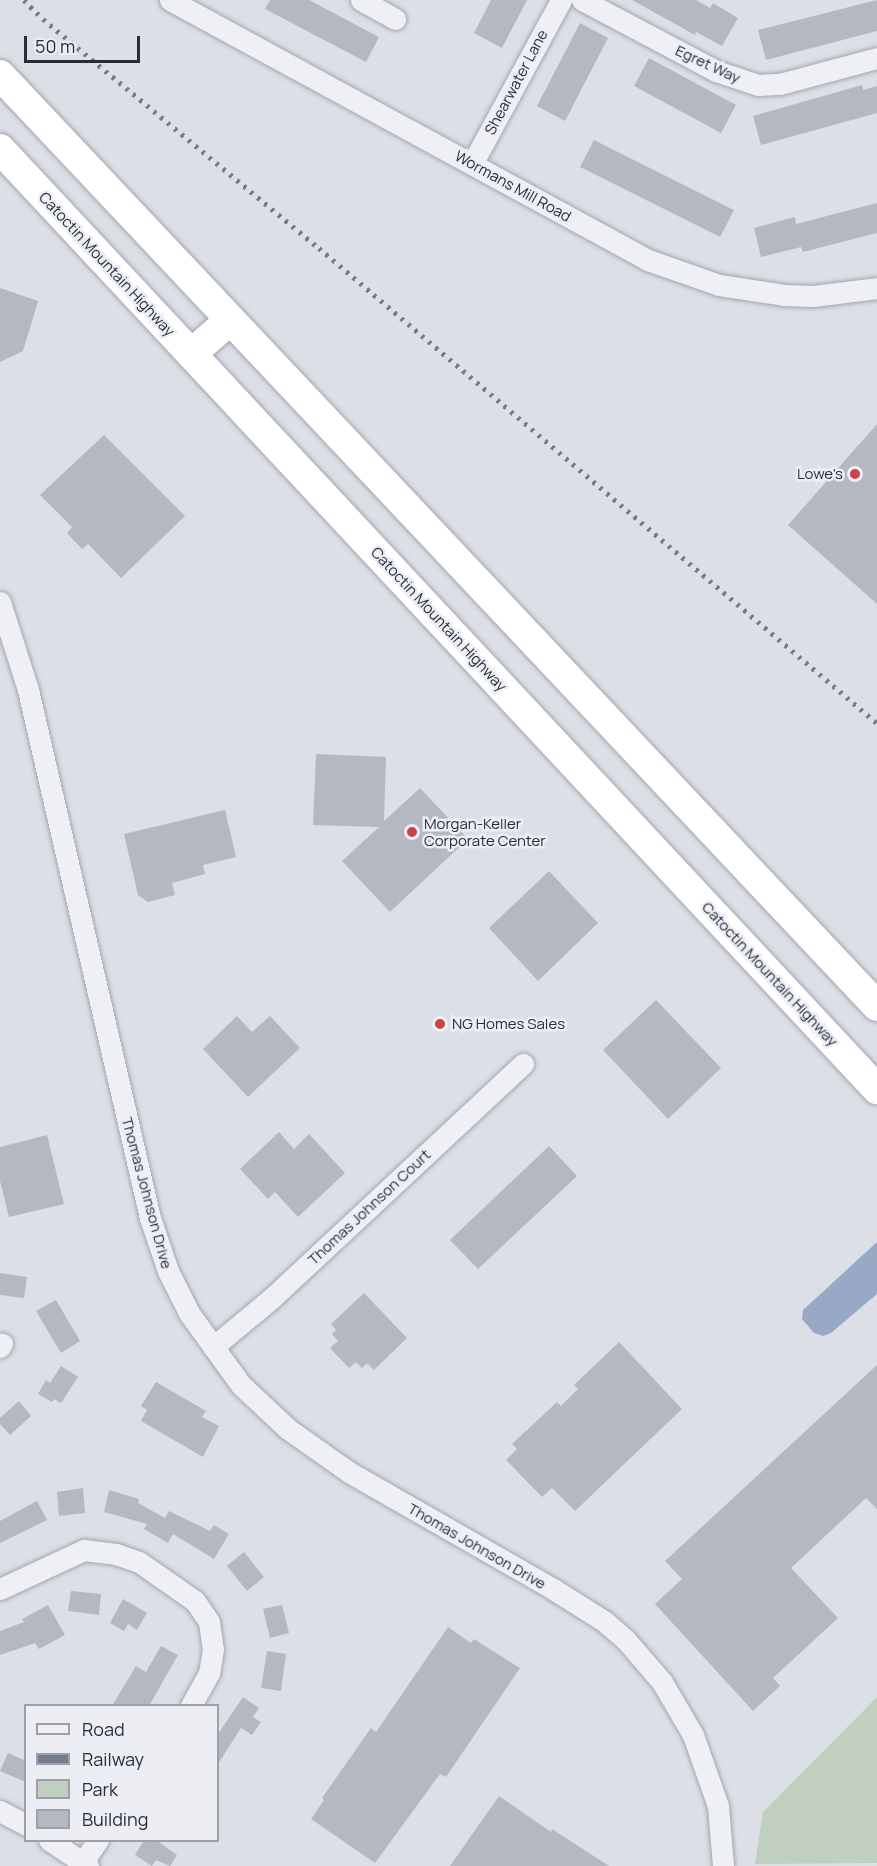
<!DOCTYPE html>
<style>
body{margin:0}
#map{position:relative;width:877px;height:1866px;overflow:hidden;background:#dddfe6;font-family:Manrope,sans-serif}
div>[style]{position:absolute}
[style*='--x']{left:calc(var(--x)*1px);top:calc(var(--y)*1px);width:calc(var(--w)*1px);rotate:calc(var(--a)*1deg)}
.green>*{inset:0;background:#c1d0be}
.water>*{inset:0;background:#98a9c6}
.building>*{inset:0;background:#b4b8c3}
.roads{filter:drop-shadow(0 0 2px #a3a6b0) drop-shadow(0 0 2px #a3a6b0)}
.minor>*{height:21px;margin:-10.5px;padding:0 10.5px;transform-origin:10.5px;border-radius:10.5px;background:#eff0f5}
.highway>*{height:30px;margin:-15px;padding:0 15px;transform-origin:15px;border-radius:15px;background:#fff}
.rail>*{height:4.5px;margin-top:-2.25px;transform-origin:0;background:repeating-linear-gradient(90deg,#767d8f 0 3px,transparent 0 9px)}
.dots>*{width:16px;height:16px;translate:-50% -50%;box-sizing:border-box;border:3px solid #eceef4;border-radius:50%}
span{translate:-50% -50%;white-space:nowrap;text-align:center;line-height:1.15;-webkit-text-stroke:5px #eceef4;paint-order:stroke}
.street-label{font-size:15px;color:#272c3c}
.poi-label{font-size:15px;color:#272c3c}
.right{translate:-100% -50%;text-align:right}
.left{translate:0 -50%;text-align:left}
.legend{position:absolute;left:24px;top:1704px;width:195px;height:138px;box-sizing:border-box;background:#eceef4;border:2px solid #9da0aa;margin:0;padding:8px 10px;list-style:none;font-size:18px;color:#272c3c}
.legend li{display:flex;align-items:center;gap:12px;height:30px}
.legend b{width:30px;border:2px solid #9da0aa}
.scale{position:absolute;left:24px;top:36px;width:116px;height:27px;box-sizing:border-box;border:3px solid #272c3c;border-top:0;padding-left:8px;font-size:18px;line-height:21px;white-space:nowrap;color:#272c3c;-webkit-text-stroke:4px #eceef4;paint-order:stroke}
</style>
<div id="map">
<div class="green">
<i style="clip-path:polygon(877px 1697px,877px 1863px,755px 1864px,763px 1812px)"></i>
</div>
<div class="water">
<i style="clip-path:polygon(877px 1242px,877px 1294px,831px 1333px,823px 1336px,814px 1333px,802px 1319px,803px 1310px)"></i>
</div>
<div class="building">
<i style="clip-path:polygon(270px 0,309px 0,379px 37px,366px 62px,265px 9px)"></i>
<i style="clip-path:polygon(491px 0,527px 0,502px 48px,474px 33px)"></i>
<i style="clip-path:polygon(632px 0,696px 0,710px 8px,713px 3px,738px 18px,722px 46px,696px 32px,695px 35px)"></i>
<i style="clip-path:polygon(877px 0,877px 31px,766px 60px,758px 30px)"></i>
<i style="clip-path:polygon(580px 23px,608px 38px,565px 121px,537px 106px)"></i>
<i style="clip-path:polygon(649px 58px,736px 105px,721px 133px,634px 86px)"></i>
<i style="clip-path:polygon(862px 85px,863px 90px,877px 86px,877px 113px,761px 145px,753px 116px)"></i>
<i style="clip-path:polygon(594px 140px,734px 210px,720px 237px,580px 167px)"></i>
<i style="clip-path:polygon(877px 203px,877px 233px,803px 252px,801px 247px,761px 257px,754px 228px,795px 217px,796px 224px)"></i>
<i style="clip-path:polygon(0 288px,38px 301px,23px 351px,0 362px)"></i>
<i style="clip-path:polygon(877px 424px,877px 604px,788px 525px)"></i>
<i style="clip-path:polygon(104px 435px,185px 516px,121px 578px,88px 544px,82px 549px,67px 533px,72px 527px,40px 495px)"></i>
<i style="clip-path:polygon(316px 754px,386px 757px,384px 821px,420px 788px,468px 839px,390px 912px,342px 861px,379px 827px,313px 825px)"></i>
<i style="clip-path:polygon(225px 810px,236px 857px,203px 865px,205px 874px,172px 883px,175px 895px,148px 902px,138px 895px,124px 834px)"></i>
<i style="clip-path:polygon(549px 871px,598px 923px,538px 981px,489px 928px)"></i>
<i style="clip-path:polygon(656px 1000px,721px 1068px,668px 1119px,603px 1050px)"></i>
<i style="clip-path:polygon(237px 1016px,252px 1032px,270px 1016px,300px 1048px,248px 1097px,203px 1049px)"></i>
<i style="clip-path:polygon(279px 1132px,294px 1149px,309px 1134px,345px 1173px,298px 1217px,275px 1192px,268px 1199px,240px 1169px)"></i>
<i style="clip-path:polygon(47px 1135px,64px 1204px,9px 1217px,0 1181px,0 1147px)"></i>
<i style="clip-path:polygon(549px 1146px,577px 1176px,478px 1269px,450px 1240px)"></i>
<i style="clip-path:polygon(0 1273px,27px 1277px,24px 1298px,0 1295px)"></i>
<i style="clip-path:polygon(364px 1293px,407px 1338px,374px 1370px,367px 1363px,362px 1368px,356px 1362px,349px 1368px,330px 1348px,338px 1341px,332px 1334px,336px 1330px,331px 1324px)"></i>
<i style="clip-path:polygon(56px 1300px,80px 1341px,61px 1353px,36px 1311px)"></i>
<i style="clip-path:polygon(619px 1342px,682px 1409px,575px 1511px,552px 1488px,542px 1497px,506px 1460px,517px 1449px,512px 1444px,557px 1402px,561px 1406px,578px 1389px,574px 1385px)"></i>
<i style="clip-path:polygon(877px 1365px,877px 1509px,866px 1498px,791px 1568px,838px 1618px,773px 1678px,780px 1686px,753px 1711px,655px 1604px,682px 1579px,665px 1561px)"></i>
<i style="clip-path:polygon(61px 1366px,78px 1377px,61px 1403px,54px 1399px,52px 1402px,38px 1394px,46px 1380px,50px 1383px)"></i>
<i style="clip-path:polygon(156px 1382px,206px 1411px,202px 1417px,219px 1426px,203px 1457px,141px 1421px,147px 1410px,141px 1406px)"></i>
<i style="clip-path:polygon(19px 1401px,31px 1416px,10px 1435px,0 1424px,0 1418px)"></i>
<i style="clip-path:polygon(83px 1488px,85px 1513px,59px 1516px,57px 1492px)"></i>
<i style="clip-path:polygon(109px 1490px,139px 1499px,138px 1503px,165px 1518px,169px 1511px,210px 1531px,214px 1525px,229px 1534px,214px 1559px,173px 1534px,168px 1543px,144px 1529px,147px 1524px,104px 1512px)"></i>
<i style="clip-path:polygon(37px 1501px,47px 1520px,0 1543px,0 1521px)"></i>
<i style="clip-path:polygon(244px 1552px,264px 1577px,247px 1591px,227px 1566px)"></i>
<i style="clip-path:polygon(71px 1591px,101px 1594px,99px 1615px,68px 1611px)"></i>
<i style="clip-path:polygon(123px 1599px,147px 1613px,137px 1630px,128px 1624px,124px 1631px,110px 1623px)"></i>
<i style="clip-path:polygon(48px 1605px,65px 1635px,39px 1649px,35px 1643px,0 1655px,0 1631px,24px 1622px,22px 1619px)"></i>
<i style="clip-path:polygon(282px 1605px,289px 1633px,270px 1638px,263px 1609px)"></i>
<i style="clip-path:polygon(448px 1627px,471px 1643px,474px 1639px,520px 1668px,446px 1777px,440px 1774px,375px 1863px,311px 1819px,324px 1800px,322px 1798px,371px 1728px,376px 1732px)"></i>
<i style="clip-path:polygon(161px 1646px,178px 1655px,149px 1706px,112px 1706px,136px 1666px,146px 1672px)"></i>
<i style="clip-path:polygon(267px 1651px,286px 1654px,281px 1691px,261px 1688px)"></i>
<i style="clip-path:polygon(243px 1697px,259px 1708px,253px 1717px,261px 1722px,252px 1735px,241px 1728px,218px 1764px,218px 1734px)"></i>
<i style="clip-path:polygon(8px 1753px,26px 1761px,26px 1782px,0 1771px)"></i>
<i style="clip-path:polygon(499px 1796px,551px 1832px,552px 1829px,609px 1866px,450px 1866px)"></i>
<i style="clip-path:polygon(144px 1840px,156px 1840px,177px 1855px,170px 1866px,156px 1860px,152px 1866px,135px 1855px)"></i>
</div>
<div class="roads">
<div class="minor">
<i style="--x:170;--y:0;--w:544;--a:28.54"></i>
<i style="--x:648;--y:260;--w:75;--a:19.4"></i>
<i style="--x:719;--y:285;--w:66;--a:8.7"></i>
<i style="--x:784;--y:295;--w:29;--a:2"></i>
<i style="--x:813;--y:296;--w:64;--a:-7.1"></i>
<i style="--x:361;--y:0;--w:39;--a:29"></i>
<i style="--x:582;--y:0;--w:152;--a:27.9"></i>
<i style="--x:716;--y:71;--w:44;--a:18.4"></i>
<i style="--x:758;--y:85;--w:22;--a:-3"></i>
<i style="--x:780;--y:84;--w:100;--a:-15"></i>
<i style="--x:472;--y:164;--w:187;--a:-61.5"></i>
<i style="--x:0;--y:602;--w:92;--a:72.3"></i>
<i style="--x:28;--y:690;--w:542;--a:76.99"></i>
<i style="--x:150;--y:1218;--w:56;--a:71.2"></i>
<i style="--x:168;--y:1271;--w:47;--a:63.4"></i>
<i style="--x:189;--y:1313;--w:89;--a:54.2"></i>
<i style="--x:241;--y:1385;--w:64;--a:43.1"></i>
<i style="--x:288;--y:1429;--w:75;--a:35.2"></i>
<i style="--x:349;--y:1472;--w:235;--a:29.8"></i>
<i style="--x:553;--y:1589;--w:60;--a:32.1"></i>
<i style="--x:604;--y:1621;--w:28;--a:41"></i>
<i style="--x:625;--y:1639;--w:57;--a:49.3"></i>
<i style="--x:662;--y:1682;--w:61;--a:59.7"></i>
<i style="--x:693;--y:1735;--w:75;--a:70.6"></i>
<i style="--x:718;--y:1806;--w:60;--a:85.2"></i>
<i style="--x:0;--y:1347;--w:4;--a:-56"></i>
<i style="--x:213;--y:1347;--w:78;--a:-39.8"></i>
<i style="--x:273;--y:1297;--w:342;--a:-43"></i>
<i style="--x:0;--y:1589;--w:93;--a:-24.9"></i>
<i style="--x:84;--y:1550;--w:32;--a:7"></i>
<i style="--x:116;--y:1554;--w:24;--a:19"></i>
<i style="--x:139;--y:1562;--w:68;--a:34.9"></i>
<i style="--x:195;--y:1601;--w:25;--a:56"></i>
<i style="--x:209;--y:1622;--w:27;--a:82"></i>
<i style="--x:213;--y:1649;--w:24;--a:99"></i>
<i style="--x:209;--y:1673;--w:38;--a:119"></i>
<i style="--x:0;--y:1811;--w:30;--a:28"></i>
<i style="--x:49;--y:1840;--w:47;--a:33.7"></i>
<i style="--x:83;--y:1862;--w:27;--a:-56"></i>
</div>
<div class="highway">
<i style="--x:0;--y:75;--w:1279;--a:46.71"></i>
<i style="--x:0;--y:149;--w:1286;--a:46.99"></i>
<i style="--x:191;--y:354;--w:52;--a:-41.1"></i>
</div>
</div>
<div class="rail">
<i style="--x:24;--y:0;--w:27;--a:45"></i>
<i style="--x:43;--y:19;--w:359;--a:39.7"></i>
<i style="--x:319;--y:248;--w:733;--a:40.41"></i>
</div>
<div class="dots">
<i style="left:855px;top:474px;background:#ca4348"></i>
<i style="left:412px;top:832px;background:#ca4348"></i>
<i style="left:440px;top:1024px;background:#ca4348"></i>
</div>
<div class="street-label">
<span style="left:708px;top:64px;rotate:25deg">Egret Way</span>
<span style="left:516px;top:82px;rotate:-62deg">Shearwater Lane</span>
<span style="left:513px;top:186px;rotate:29deg">Wormans Mill Road</span>
<span style="left:107px;top:264px;rotate:47deg">Catoctin Mountain Highway</span>
<span style="left:439px;top:619px;rotate:47deg">Catoctin Mountain Highway</span>
<span style="left:770px;top:974px;rotate:47deg">Catoctin Mountain Highway</span>
<span style="left:147px;top:1193px;rotate:75deg">Thomas Johnson Drive</span>
<span style="left:369px;top:1207px;rotate:-43deg">Thomas Johnson Court</span>
<span style="left:477px;top:1546px;rotate:30deg">Thomas Johnson Drive</span>
</div>
<div class="poi-label">
<span class="right" style="left:843px;top:474px">Lowe's</span>
<span class="left" style="left:424px;top:832px">Morgan-Keller<br>Corporate Center</span>
<span class="left" style="left:452px;top:1024px">NG Homes Sales</span>
</div>
<ul class="legend">
<li><b style="height:8px;background:#eff0f5"></b>Road</li>
<li><b style="height:8px;background:#767d8f"></b>Railway</li>
<li><b style="height:16px;background:#c1d0be"></b>Park</li>
<li><b style="height:16px;background:#b4b8c3"></b>Building</li>
</ul>
<div class="scale">50 m</div>
</div>
